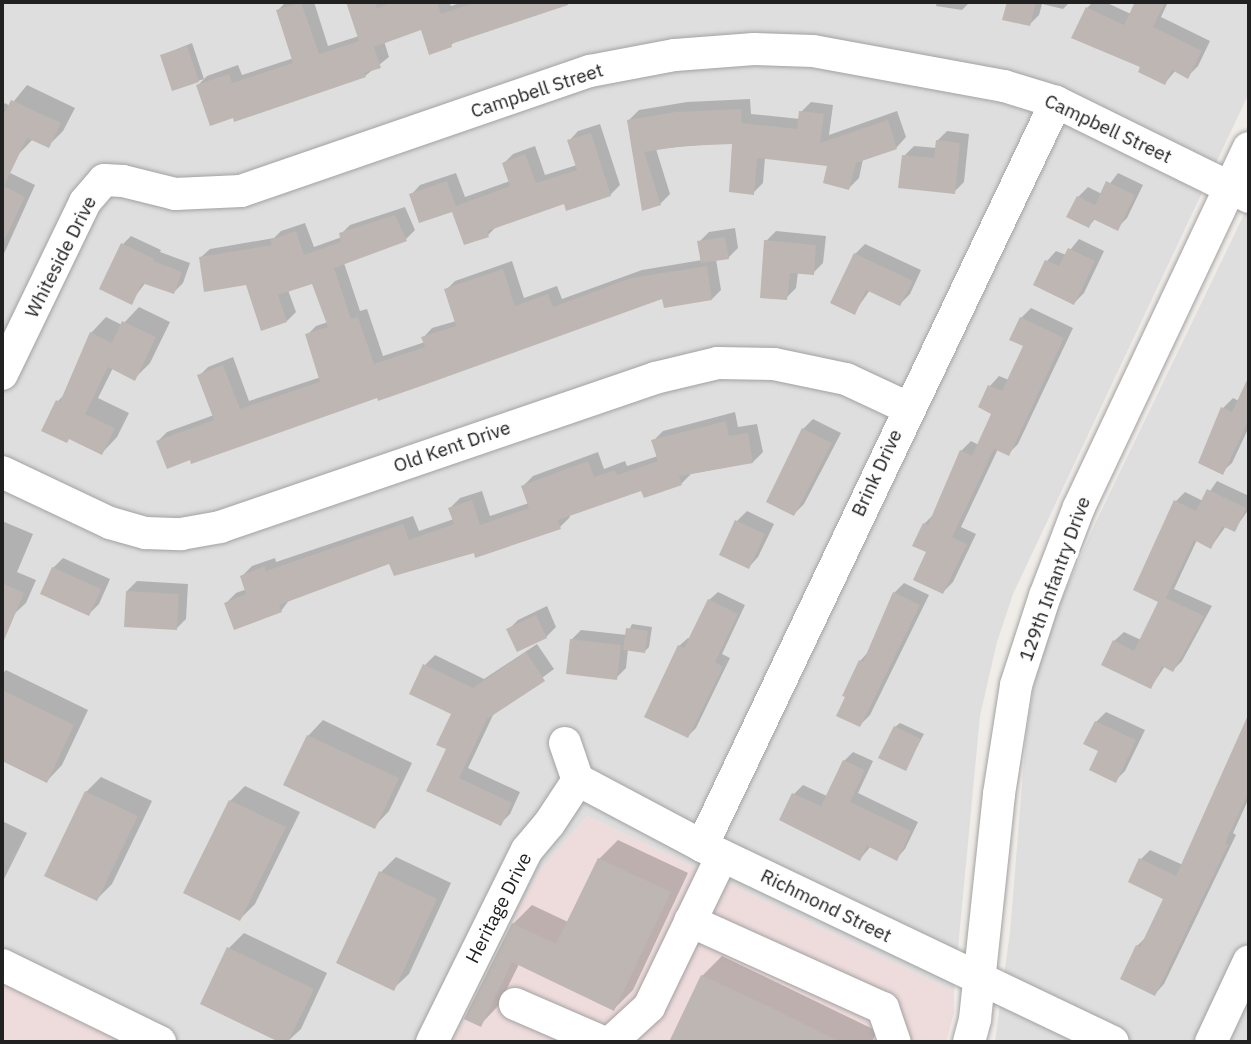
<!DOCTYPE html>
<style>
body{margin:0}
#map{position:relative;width:1251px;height:1044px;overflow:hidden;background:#f0ede9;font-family:"IBM Plex Sans",sans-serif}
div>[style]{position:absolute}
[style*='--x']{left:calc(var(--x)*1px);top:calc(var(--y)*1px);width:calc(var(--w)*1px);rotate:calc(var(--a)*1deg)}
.residential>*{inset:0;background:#dfdede}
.commercial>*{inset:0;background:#eedbdb}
.shadow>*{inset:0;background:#0003}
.building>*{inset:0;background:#bdb6b2}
.roads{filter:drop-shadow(0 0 2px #a2a2a2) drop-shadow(0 0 2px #a2a2a2)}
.minor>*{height:32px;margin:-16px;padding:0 16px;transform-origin:16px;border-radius:16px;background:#fff}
span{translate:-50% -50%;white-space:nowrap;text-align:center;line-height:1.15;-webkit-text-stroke:7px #fff;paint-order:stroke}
.street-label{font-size:19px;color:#212121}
.frame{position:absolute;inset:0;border:4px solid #212121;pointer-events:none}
</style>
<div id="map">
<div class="residential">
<i style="clip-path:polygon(2px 2px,1249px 2px,1249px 93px,1013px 594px,997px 642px,980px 716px,954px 991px,587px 816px,538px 873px,451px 1042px,141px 1042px,2px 977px)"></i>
<i style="clip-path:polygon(1249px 204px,1249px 1042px,995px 1042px,1010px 932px,1026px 735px,1036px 671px,1049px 628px,1095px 524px)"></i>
</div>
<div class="commercial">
<i style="clip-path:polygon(587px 816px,954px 991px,954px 1013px,946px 1042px,451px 1042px,538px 873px)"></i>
<i style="clip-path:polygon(2px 977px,141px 1042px,2px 1042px)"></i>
</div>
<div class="shadow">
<i style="clip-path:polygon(286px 2px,314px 2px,328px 46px,359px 36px,348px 2px,449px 2px,451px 6px,463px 2px,573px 2px,456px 41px,451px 45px,422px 28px,384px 41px,389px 57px,365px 76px,198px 85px,207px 76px,238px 65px,242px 75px,294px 58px,278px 10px)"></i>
<i style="clip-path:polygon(937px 2px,970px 2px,962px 10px,936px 6px)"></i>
<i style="clip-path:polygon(1008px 2px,1070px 2px,1063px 9px,1042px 4px,1039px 15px,1030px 24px,1005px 18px)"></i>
<i style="clip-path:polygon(1093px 2px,1105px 2px,1131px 14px,1137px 2px,1168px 2px,1161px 17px,1210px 41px,1198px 66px,1188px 76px,1176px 70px,1165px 83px,1143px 67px,1087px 8px)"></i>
<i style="clip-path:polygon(192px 43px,204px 79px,174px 89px,162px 55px)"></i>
<i style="clip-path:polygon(27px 85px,75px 108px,63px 131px,48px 146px,33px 139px,16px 157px,2px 150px,2px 106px,5px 103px,10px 106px)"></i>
<i style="clip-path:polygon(750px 99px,751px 114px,800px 119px,801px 112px,811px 102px,833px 105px,829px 135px,897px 111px,906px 137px,897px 147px,863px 159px,859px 178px,849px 188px,829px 165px,765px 157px,763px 183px,753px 193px,734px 142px,656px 149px,670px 194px,660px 204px,629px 120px,639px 110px,687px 102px)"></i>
<i style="clip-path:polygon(600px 124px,620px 185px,610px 195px,565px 202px,498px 225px,488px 235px,453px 210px,411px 195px,420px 185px,456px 173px,465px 197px,510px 181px,504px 163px,513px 154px,535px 146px,545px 175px,577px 165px,569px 141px,578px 131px)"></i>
<i style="clip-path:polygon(947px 131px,969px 134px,964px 182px,954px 192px,904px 156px,914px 146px,937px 148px,937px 141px)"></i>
<i style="clip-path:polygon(6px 171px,35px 185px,2px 258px,2px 175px)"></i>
<i style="clip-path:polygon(1118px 173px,1143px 185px,1127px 218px,1117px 228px,1096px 218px,1089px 226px,1078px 197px,1088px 187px,1102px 194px)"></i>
<i style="clip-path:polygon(405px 207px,415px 230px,406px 239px,344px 263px,360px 311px,367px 309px,383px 356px,425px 342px,423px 338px,432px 328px,456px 321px,446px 290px,455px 281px,512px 261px,524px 298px,557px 286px,562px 299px,642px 270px,702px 260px,699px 242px,709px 232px,735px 228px,738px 248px,728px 258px,716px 259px,721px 290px,712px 299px,664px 297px,378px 396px,158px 441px,167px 432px,214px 415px,199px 376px,208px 367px,233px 357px,249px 401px,321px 377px,307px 335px,316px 326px,328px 322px,313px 281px,288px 290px,296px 312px,287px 321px,247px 283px,200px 258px,210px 249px,274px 238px,281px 231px,305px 223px,314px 247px,342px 237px,341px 234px,350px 225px)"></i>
<i style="clip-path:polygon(776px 231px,826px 236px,823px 263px,813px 273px,798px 272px,796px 288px,786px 298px,766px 241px)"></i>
<i style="clip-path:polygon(131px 236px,161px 250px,160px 252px,190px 263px,183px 283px,174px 292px,146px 282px,131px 302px,123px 244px)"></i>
<i style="clip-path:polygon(1079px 239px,1104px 251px,1084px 293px,1074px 303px,1047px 261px,1056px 251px,1066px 255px)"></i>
<i style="clip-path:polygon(865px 244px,921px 270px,910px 294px,900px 304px,870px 290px,854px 313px,855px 254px)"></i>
<i style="clip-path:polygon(139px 307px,170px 322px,150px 363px,135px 378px,113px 368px,98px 398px,129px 413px,117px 437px,102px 453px,58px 401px,65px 394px,91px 333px,106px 317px,122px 325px)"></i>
<i style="clip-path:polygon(1031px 308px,1073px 328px,1018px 444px,1008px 454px,998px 449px,961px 527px,976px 534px,953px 582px,943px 592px,928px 551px,924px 524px,935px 513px,961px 451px,971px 441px,979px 445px,994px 413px,990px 386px,999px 376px,1009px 380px,1025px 346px,1021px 318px)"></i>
<i style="clip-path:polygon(1249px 380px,1249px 427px,1232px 463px,1222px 472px,1201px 462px,1223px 408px,1233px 398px,1239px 401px)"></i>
<i style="clip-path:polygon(735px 412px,738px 427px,757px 424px,763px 452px,753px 462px,691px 474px,681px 484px,642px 488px,569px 514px,570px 517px,560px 527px,475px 551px,390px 561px,290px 599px,281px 611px,226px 603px,236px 593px,247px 589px,242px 576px,252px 566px,275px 558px,276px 562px,413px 516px,419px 531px,454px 519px,450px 508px,460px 498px,482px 491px,490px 516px,529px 503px,523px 486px,533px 476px,598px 452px,604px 469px,625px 461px,627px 466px,658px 456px,653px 441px,663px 431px)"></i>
<i style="clip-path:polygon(813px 419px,841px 433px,804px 504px,794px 514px,803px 429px)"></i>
<i style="clip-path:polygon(1217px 481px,1249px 496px,1249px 509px,1234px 530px,1226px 526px,1211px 547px,1197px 540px,1174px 589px,1212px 606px,1182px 661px,1173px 670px,1165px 666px,1151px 687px,1114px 641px,1124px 632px,1141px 640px,1160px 601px,1176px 501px,1185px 492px,1203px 501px)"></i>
<i style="clip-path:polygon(747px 511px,774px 524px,758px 557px,749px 567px,737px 521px)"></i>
<i style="clip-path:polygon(2px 521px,33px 534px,17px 572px,36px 580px,26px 603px,13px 615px,2px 610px)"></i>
<i style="clip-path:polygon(63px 558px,110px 579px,99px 604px,89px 614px,53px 568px)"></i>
<i style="clip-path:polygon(137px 581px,188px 584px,186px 619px,176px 629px,127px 591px)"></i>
<i style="clip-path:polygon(904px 583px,929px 595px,870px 715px,860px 725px,860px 661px,869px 651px,894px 593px)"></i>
<i style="clip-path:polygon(718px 592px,745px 605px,722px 654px,730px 658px,696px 728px,688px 736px,679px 646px,688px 638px,691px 639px,709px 600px)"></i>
<i style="clip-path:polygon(547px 606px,556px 627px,546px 637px,508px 630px,518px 620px)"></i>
<i style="clip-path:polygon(632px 624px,652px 627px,649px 647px,644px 652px,628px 649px,626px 668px,616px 678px,571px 640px,581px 630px,627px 635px)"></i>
<i style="clip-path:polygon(537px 644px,554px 669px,494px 713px,468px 768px,520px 792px,510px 814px,500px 824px,428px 790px,448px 748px,453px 713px,425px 665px,435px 655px,484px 679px)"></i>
<i style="clip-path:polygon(6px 670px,88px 710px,62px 765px,47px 781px,2px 759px,2px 674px)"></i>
<i style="clip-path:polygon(1106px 712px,1145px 730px,1125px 771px,1115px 781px,1100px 750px,1096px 722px)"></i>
<i style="clip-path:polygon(1249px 715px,1249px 798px,1233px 833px,1236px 835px,1164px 984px,1155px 994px,1137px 946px,1146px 937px,1165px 898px,1141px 859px,1150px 850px,1183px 865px)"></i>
<i style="clip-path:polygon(323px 720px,412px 763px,389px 811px,374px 827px,308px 736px)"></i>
<i style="clip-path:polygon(900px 723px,924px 734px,905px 769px,895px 727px)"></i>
<i style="clip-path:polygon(853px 752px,873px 761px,858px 793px,918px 822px,905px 849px,896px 859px,871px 846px,860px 859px,782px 819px,794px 794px,803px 785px,827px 796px,844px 761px)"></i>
<i style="clip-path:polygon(101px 777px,152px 801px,112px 884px,97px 899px,86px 792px)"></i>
<i style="clip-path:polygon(245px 786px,300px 812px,255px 904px,240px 919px,230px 801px)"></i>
<i style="clip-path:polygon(2px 821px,27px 833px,2px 883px)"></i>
<i style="clip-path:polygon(618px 840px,688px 873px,633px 990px,614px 1009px,519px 964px,499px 1005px,480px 1025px,513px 924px,532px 905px,568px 922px,599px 859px)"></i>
<i style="clip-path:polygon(396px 857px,451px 883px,409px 974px,393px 989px,381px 872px)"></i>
<i style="clip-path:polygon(244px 933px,327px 973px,301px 1029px,287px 1042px,202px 1004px,229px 948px)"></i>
<i style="clip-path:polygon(722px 956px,877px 1031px,872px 1042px,671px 1042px,702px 976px)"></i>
</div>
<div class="building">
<i style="clip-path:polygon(301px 2px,319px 54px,359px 41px,346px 2px,375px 2px,377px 8px,393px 2px,437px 2px,441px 14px,477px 2px,568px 2px,568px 5px,451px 44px,452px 47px,429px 55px,421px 30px,374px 47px,381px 68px,364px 73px,366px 77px,234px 122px,233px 118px,210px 126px,196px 85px,229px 74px,232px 83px,293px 63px,276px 10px)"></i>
<i style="clip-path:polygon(1007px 2px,1036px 2px,1030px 26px,1002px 20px)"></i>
<i style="clip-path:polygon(1135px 2px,1165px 2px,1153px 27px,1202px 51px,1188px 79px,1172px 70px,1165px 85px,1138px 72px,1140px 67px,1071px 38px,1086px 7px,1124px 25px)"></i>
<i style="clip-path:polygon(187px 46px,199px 82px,172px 91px,160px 55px)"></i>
<i style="clip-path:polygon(11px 100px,61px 123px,49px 148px,27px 138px,4px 186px,25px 197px,2px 245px,2px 118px)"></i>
<i style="clip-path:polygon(741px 109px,742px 123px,797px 129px,799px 111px,824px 114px,820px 143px,888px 120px,897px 149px,856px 163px,849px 190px,823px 183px,827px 166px,757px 158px,754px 195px,729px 192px,732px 144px,683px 146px,644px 152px,661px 205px,642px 211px,627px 120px,676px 112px)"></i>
<i style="clip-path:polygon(591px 133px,611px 196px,566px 211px,564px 204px,487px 231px,489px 237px,464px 245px,452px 212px,419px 223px,409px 194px,447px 181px,456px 206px,510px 186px,502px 163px,525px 154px,536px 183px,577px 170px,567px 140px)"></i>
<i style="clip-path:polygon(936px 140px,960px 143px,955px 194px,898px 188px,902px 155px,934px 158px)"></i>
<i style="clip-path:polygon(1106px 181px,1135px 195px,1118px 231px,1093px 219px,1089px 228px,1066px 217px,1077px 196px,1095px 205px)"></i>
<i style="clip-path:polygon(395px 215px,407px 241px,334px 268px,351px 319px,358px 317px,374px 364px,425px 347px,421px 337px,456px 326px,444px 289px,503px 269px,515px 306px,548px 294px,553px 307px,631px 278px,707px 266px,712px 300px,664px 308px,662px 299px,424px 385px,378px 401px,377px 398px,191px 464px,190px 460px,167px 469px,156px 441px,214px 420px,197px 375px,223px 365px,240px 409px,320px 382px,305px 334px,328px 327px,312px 284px,278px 295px,287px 322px,261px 331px,246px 285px,204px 292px,199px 257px,272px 245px,270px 240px,296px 231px,304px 255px,341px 242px,339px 233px)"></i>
<i style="clip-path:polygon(725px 237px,729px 259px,701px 263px,697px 241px)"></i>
<i style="clip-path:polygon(764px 240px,816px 245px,814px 275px,790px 273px,787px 300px,760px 298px)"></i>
<i style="clip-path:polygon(121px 243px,154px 259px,153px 261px,182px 272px,174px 294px,142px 283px,132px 305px,99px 289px)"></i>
<i style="clip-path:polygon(1068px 248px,1095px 261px,1074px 305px,1033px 285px,1045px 260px,1059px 266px)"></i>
<i style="clip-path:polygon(854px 253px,913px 281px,900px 306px,866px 290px,855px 315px,830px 303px)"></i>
<i style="clip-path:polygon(1020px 317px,1064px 338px,1009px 456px,994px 449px,952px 537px,967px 544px,943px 594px,913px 580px,926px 552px,912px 546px,923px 523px,928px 525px,960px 450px,972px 456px,991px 414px,978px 407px,988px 385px,1002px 391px,1023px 346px,1009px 340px)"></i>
<i style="clip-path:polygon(122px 321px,156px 337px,135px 381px,108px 367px,85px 414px,115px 428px,102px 455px,69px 439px,67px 443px,41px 431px,56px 400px,60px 402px,90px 332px,112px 343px)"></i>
<i style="clip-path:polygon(1249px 376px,1249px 419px,1223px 475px,1198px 463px,1221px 407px,1232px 412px)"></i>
<i style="clip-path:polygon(726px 421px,729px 436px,748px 433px,753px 463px,679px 476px,682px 485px,644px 498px,641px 491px,558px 520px,561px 529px,475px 558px,474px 553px,394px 576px,389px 564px,279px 605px,282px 612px,234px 630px,224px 603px,246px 594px,240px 576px,265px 566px,266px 571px,403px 524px,409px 540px,454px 524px,448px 508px,472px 500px,480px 525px,529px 508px,521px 486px,588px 461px,594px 477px,615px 470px,617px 475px,658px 461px,651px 440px)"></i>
<i style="clip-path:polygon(802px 428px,832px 443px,794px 516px,766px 502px)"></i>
<i style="clip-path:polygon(1207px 489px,1246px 508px,1235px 532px,1222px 526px,1211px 549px,1194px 540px,1166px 598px,1204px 616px,1173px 672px,1162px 666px,1151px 689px,1101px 665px,1113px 640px,1134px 651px,1158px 602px,1133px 590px,1174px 500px,1196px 511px)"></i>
<i style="clip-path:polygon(735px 520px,765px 534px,749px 569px,719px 555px)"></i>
<i style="clip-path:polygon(52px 567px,101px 589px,89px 616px,40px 594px)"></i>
<i style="clip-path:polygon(2px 583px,24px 593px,2px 645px)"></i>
<i style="clip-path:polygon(126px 591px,179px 594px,177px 630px,124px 627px)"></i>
<i style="clip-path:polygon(893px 592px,920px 605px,860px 727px,836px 716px,845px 697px,842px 696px,859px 660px,863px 662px)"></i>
<i style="clip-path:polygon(708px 599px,738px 614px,715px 662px,723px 667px,688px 738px,644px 717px,678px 645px,684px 648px)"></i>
<i style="clip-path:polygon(536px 615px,547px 638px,517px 652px,506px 629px)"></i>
<i style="clip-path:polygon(626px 628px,648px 631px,645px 653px,623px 650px)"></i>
<i style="clip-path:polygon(570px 639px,621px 645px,617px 680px,566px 674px)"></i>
<i style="clip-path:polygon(526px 652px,545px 681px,487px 719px,459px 778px,512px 803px,501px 826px,426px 791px,446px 749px,436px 745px,451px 714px,409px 694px,423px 664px,473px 688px)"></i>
<i style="clip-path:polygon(2px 690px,74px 725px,47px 783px,2px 761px)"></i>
<i style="clip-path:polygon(1249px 713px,1249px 792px,1225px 843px,1228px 845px,1155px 996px,1120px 979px,1136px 945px,1140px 947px,1163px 899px,1128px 882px,1139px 858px,1176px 876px)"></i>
<i style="clip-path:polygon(1095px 721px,1136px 740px,1116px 783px,1089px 770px,1098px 751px,1083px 744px)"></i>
<i style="clip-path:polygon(894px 726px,921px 739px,906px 771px,878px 758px)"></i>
<i style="clip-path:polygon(307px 735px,399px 778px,375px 829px,283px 785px)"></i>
<i style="clip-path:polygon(843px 760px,865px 770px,850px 802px,911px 831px,897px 861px,867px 846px,860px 861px,779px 820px,792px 793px,821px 806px)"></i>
<i style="clip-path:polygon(85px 791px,138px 816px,97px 901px,44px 876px)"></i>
<i style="clip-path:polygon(229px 800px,286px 827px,240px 921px,183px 893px)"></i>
<i style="clip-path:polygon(598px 858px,671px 892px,614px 1011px,512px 962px,481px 1027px,464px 1019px,512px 923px,556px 944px)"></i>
<i style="clip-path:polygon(379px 871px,437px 899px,394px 991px,336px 963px)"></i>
<i style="clip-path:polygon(227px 947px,314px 989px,288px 1042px,279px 1042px,200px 1004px)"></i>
<i style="clip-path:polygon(701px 975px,774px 1009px,840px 1042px,669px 1042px)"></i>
</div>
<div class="roads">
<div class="minor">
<i style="--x:2;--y:374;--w:191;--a:-64.2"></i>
<i style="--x:85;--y:202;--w:29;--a:-49"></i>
<i style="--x:104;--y:180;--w:19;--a:3"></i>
<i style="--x:123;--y:181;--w:54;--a:14"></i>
<i style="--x:175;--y:194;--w:66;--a:-2.6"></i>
<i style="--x:241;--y:191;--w:369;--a:-19"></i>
<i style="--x:590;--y:71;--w:86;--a:-10.7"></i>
<i style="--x:675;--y:55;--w:79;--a:-4.3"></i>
<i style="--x:754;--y:49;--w:59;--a:1.9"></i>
<i style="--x:813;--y:51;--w:194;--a:10.4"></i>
<i style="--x:1004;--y:86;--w:54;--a:17.1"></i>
<i style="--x:1056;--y:102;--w:215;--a:26.2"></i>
<i style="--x:2;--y:472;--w:119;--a:25.3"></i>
<i style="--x:110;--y:523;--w:37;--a:16"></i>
<i style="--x:146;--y:533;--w:35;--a:2"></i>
<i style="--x:181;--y:534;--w:40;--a:-10"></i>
<i style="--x:220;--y:527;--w:460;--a:-18.9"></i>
<i style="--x:655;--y:378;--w:65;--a:-13.4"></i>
<i style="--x:718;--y:363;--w:56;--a:1"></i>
<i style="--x:774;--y:364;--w:74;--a:11.8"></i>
<i style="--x:846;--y:379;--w:68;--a:25.1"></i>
<i style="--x:565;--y:743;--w:39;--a:71"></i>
<i style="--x:578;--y:780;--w:140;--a:28"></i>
<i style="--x:702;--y:846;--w:455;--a:25.5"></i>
<i style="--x:702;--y:846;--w:824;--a:-64.55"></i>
<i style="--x:690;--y:921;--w:212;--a:24.3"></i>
<i style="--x:883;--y:1008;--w:36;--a:71"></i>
<i style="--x:2;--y:965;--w:176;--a:26"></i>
<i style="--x:515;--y:1004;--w:96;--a:23.4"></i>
<i style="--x:432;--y:1042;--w:214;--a:-63.7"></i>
<i style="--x:527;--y:850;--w:34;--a:-50"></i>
<i style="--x:549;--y:824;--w:53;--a:-56.6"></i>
<i style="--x:611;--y:1042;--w:52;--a:-42.6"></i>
<i style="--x:649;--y:1007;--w:168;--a:-64.2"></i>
<i style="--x:969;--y:1042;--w:24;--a:-75"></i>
<i style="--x:975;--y:1019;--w:226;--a:-83.9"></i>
<i style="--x:999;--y:794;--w:110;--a:-81.1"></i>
<i style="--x:1016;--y:685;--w:94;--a:-72"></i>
<i style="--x:1045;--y:596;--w:95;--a:-69.1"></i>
<i style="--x:1079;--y:507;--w:397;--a:-64.7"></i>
<i style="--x:1211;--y:1042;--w:89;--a:-64.9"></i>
</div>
</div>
<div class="street-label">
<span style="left:537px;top:91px;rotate:-18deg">Campbell Street</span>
<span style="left:1108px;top:129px;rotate:25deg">Campbell Street</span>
<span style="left:61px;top:257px;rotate:-63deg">Whiteside Drive</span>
<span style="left:452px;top:447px;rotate:-19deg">Old Kent Drive</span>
<span style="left:877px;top:473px;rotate:-65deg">Brink Drive</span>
<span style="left:1055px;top:579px;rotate:-70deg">129th Infantry Drive</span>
<span style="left:826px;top:906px;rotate:26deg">Richmond Street</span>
<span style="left:499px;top:908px;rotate:-63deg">Heritage Drive</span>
</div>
<div class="frame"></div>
</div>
